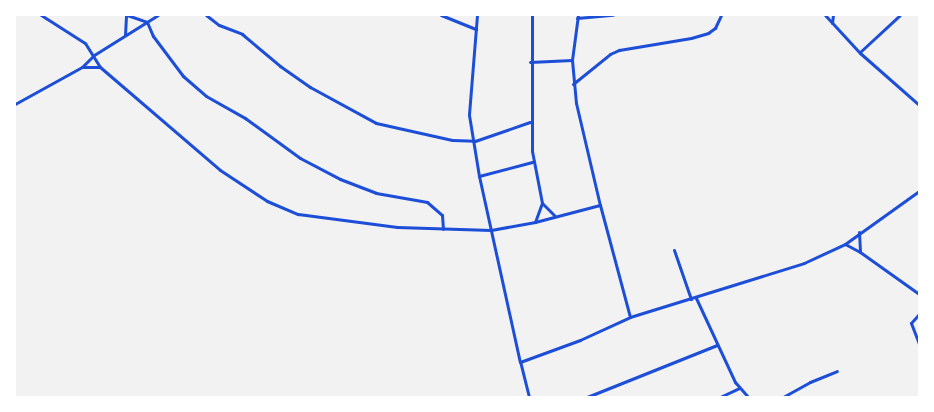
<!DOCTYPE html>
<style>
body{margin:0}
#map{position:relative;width:934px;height:412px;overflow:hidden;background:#f2f2f2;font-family:"Source Sans 3",sans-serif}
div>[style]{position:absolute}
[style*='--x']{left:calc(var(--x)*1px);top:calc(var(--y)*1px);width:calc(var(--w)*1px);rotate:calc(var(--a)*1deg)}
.minor>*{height:3px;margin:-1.5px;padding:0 1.5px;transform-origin:1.5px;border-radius:1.5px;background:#1d4ed8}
span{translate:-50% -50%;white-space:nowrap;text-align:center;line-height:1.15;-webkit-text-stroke:5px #fff;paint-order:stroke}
.frame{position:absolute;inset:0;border:16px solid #fff;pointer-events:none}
</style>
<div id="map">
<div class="minor">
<i style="--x:41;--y:15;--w:52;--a:32.5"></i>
<i style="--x:85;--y:43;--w:28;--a:58"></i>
<i style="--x:100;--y:67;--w:158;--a:40.6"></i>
<i style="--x:220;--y:170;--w:56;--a:33.4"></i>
<i style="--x:267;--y:201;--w:34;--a:23"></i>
<i style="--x:298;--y:214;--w:100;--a:7.5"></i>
<i style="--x:397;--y:227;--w:94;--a:1.8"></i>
<i style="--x:491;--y:230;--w:45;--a:-10.3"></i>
<i style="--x:535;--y:222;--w:67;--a:-14.7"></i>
<i style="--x:127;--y:15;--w:21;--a:19"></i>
<i style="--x:147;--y:22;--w:15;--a:67"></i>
<i style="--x:153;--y:36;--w:50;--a:53.1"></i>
<i style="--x:183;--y:76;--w:30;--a:41"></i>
<i style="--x:206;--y:96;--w:45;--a:29.4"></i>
<i style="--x:245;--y:118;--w:68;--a:36"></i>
<i style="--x:300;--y:158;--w:45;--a:27.7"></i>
<i style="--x:340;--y:179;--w:39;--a:21"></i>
<i style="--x:376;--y:193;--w:52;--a:10"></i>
<i style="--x:427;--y:202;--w:20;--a:41"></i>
<i style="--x:442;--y:215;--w:14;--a:86"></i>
<i style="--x:206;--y:15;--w:16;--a:38"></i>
<i style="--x:219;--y:25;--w:25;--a:21"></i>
<i style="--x:242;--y:34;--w:50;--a:40.1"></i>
<i style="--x:280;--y:66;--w:37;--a:35"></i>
<i style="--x:310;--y:87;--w:75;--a:28.6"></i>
<i style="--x:376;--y:123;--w:78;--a:12.6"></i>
<i style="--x:452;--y:140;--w:23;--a:2"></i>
<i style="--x:475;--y:141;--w:58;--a:-19.1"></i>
<i style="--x:441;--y:15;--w:38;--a:22"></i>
<i style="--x:477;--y:15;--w:100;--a:94.6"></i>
<i style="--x:469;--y:115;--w:62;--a:80.7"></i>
<i style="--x:479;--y:176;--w:190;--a:77.6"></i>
<i style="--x:532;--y:15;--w:136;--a:90"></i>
<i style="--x:532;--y:151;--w:53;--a:79.1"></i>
<i style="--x:578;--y:15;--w:45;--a:97.6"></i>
<i style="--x:572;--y:60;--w:43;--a:84.7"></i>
<i style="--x:576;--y:103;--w:105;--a:76.8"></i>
<i style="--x:600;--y:205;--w:116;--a:75"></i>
<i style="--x:825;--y:15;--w:52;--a:47.4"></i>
<i style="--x:860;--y:53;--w:79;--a:41.4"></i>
<i style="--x:577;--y:18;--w:36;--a:-5"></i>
<i style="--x:832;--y:23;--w:8;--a:-83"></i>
<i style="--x:125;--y:35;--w:20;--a:-87"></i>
<i style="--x:860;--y:52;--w:54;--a:-42.8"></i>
<i style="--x:530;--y:62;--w:42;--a:-2.7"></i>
<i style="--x:83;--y:67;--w:17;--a:0"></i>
<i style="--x:573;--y:84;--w:48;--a:-39"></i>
<i style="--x:610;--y:54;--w:10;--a:-24"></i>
<i style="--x:619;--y:50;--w:73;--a:-9.5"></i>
<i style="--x:691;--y:38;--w:18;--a:-16"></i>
<i style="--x:708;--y:33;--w:9;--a:-36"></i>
<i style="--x:715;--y:28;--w:14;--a:-65"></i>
<i style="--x:15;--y:104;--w:77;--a:-28.9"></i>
<i style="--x:82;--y:67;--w:17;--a:-45"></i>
<i style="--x:94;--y:55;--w:75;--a:-32"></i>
<i style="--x:479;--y:176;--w:55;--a:-14.8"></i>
<i style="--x:535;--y:222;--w:20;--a:-70"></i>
<i style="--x:542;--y:203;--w:18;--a:45"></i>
<i style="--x:859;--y:232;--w:19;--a:87"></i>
<i style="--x:845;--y:244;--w:17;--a:28"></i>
<i style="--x:860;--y:252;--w:72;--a:35.4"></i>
<i style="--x:674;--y:250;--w:52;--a:70.9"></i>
<i style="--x:696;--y:298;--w:93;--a:65.1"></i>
<i style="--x:735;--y:382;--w:20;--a:49"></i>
<i style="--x:919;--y:314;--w:12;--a:132"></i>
<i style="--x:911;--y:323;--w:22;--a:69"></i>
<i style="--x:529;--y:397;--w:36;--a:-104"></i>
<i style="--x:520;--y:362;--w:64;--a:-20.1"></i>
<i style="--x:580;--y:340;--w:55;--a:-24.7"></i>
<i style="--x:630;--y:317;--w:182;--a:-17.2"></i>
<i style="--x:804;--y:263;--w:45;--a:-24.9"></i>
<i style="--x:845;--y:244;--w:91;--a:-35.6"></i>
<i style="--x:587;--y:397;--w:140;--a:-21.8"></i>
<i style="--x:720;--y:397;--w:21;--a:-25"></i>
<i style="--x:783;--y:397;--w:31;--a:-29"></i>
<i style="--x:810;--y:382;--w:29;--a:-22"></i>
</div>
<div class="frame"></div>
</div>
